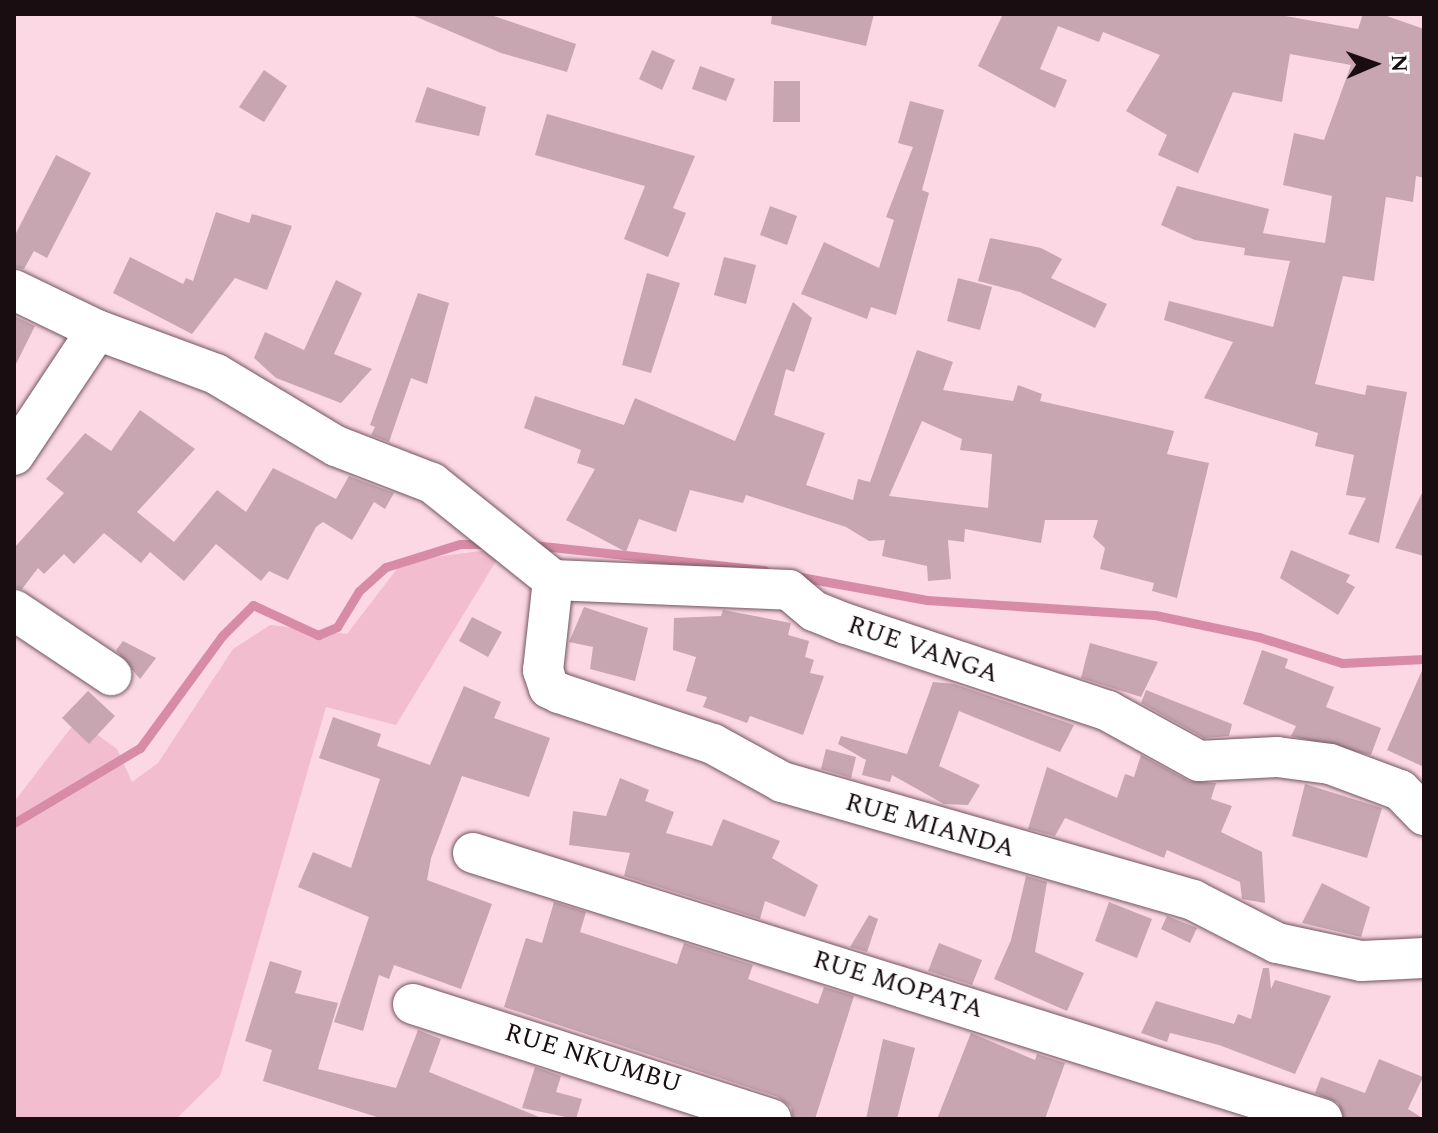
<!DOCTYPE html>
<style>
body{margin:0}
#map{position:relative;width:1438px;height:1133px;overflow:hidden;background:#fbd8e3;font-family:Spectral,serif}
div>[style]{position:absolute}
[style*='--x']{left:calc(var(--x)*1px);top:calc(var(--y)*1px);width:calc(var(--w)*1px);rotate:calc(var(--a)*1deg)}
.green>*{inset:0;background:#f2bdce}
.stream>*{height:9px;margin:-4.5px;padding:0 4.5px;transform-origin:4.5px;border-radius:4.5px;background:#d78ba6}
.building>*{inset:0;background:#c7a6b1}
.roads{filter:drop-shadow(0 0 2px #72555f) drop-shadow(0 0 2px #72555f)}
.minor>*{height:40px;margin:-20px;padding:0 20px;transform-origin:20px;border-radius:20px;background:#fff}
span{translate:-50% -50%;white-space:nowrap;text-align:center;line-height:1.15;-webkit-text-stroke:6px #fff;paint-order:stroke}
.street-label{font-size:26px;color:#190d11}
.frame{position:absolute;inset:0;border:16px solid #190d11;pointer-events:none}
.north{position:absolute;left:1334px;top:24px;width:80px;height:80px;-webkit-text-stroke:6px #fff;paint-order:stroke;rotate:88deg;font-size:22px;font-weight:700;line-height:32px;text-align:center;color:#190d11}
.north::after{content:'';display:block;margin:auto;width:28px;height:36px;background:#190d11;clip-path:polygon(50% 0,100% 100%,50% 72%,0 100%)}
</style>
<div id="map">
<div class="green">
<i style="clip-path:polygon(504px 548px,396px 725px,326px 707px,220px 1076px,176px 1119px,14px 1119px,14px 802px,77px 720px,117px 749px,132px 782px,158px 763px,233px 649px,270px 625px,347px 634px,403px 561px)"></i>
</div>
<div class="stream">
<i style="--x:533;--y:545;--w:233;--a:6.2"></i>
<i style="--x:795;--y:576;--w:134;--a:10.3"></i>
<i style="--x:927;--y:600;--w:228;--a:3.8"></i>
<i style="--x:1155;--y:615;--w:106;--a:11.9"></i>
<i style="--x:1259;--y:637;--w:87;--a:17.4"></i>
<i style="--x:1342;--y:663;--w:82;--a:-2.8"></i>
<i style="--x:14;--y:823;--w:147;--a:-30.8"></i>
<i style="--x:140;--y:748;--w:139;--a:-53.8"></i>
<i style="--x:222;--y:636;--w:44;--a:-45"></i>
<i style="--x:253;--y:605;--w:72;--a:24.8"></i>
<i style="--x:318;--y:635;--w:21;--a:-23"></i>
<i style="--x:337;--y:627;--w:42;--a:-58.6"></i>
<i style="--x:359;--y:591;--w:36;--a:-42"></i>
<i style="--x:386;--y:567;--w:77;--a:-17.3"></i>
<i style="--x:460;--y:544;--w:27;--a:0"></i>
</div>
<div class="building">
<i style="clip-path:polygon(488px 14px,576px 44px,567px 72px,501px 53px,412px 15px)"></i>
<i style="clip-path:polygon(772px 14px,874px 14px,866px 46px,771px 24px)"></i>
<i style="clip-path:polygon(1003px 14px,1274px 14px,1358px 29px,1363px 14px,1381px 14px,1424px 29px,1424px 178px,1416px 176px,1413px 202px,1386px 197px,1374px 281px,1343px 276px,1315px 384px,1365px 395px,1367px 385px,1407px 392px,1379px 543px,1348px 534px,1366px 498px,1346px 495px,1354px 455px,1315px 446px,1318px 433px,1204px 398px,1233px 342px,1164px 320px,1169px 301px,1273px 327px,1290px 261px,1244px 255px,1245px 248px,1195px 240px,1161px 225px,1177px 186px,1269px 209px,1263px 233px,1325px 243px,1332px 196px,1283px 185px,1294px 133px,1324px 140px,1351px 65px,1290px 54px,1282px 102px,1233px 92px,1198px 173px,1158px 155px,1167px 135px,1126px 111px,1160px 55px,1103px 32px,1099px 42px,1058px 26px,1040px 69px,1067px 80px,1055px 108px,978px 66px)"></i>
<i style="clip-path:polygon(652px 50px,675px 60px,662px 90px,639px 79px)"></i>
<i style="clip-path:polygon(700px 66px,735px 79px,726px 101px,692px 89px)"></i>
<i style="clip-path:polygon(264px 70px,287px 86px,264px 122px,239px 107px)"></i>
<i style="clip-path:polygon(774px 81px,800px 81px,800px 122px,773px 122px)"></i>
<i style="clip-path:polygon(427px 87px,486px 107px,479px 136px,415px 122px)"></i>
<i style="clip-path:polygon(910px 101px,944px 110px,922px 190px,929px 193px,896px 315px,871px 307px,867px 319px,801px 294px,824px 242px,879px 268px,894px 220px,886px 217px,913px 147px,898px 143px)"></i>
<i style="clip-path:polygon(547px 114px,695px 156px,673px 208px,686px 213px,668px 257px,624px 239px,645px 186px,535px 155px)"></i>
<i style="clip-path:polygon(56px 155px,91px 173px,47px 258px,34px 251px,24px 269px,14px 267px,14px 237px)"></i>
<i style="clip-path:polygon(770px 206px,797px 216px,787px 245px,760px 235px)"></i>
<i style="clip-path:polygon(216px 212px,249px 223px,252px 214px,292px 226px,267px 290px,235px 278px,192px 334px,113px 293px,130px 257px,183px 284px,186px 278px,193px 281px)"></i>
<i style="clip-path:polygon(990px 238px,1041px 248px,1062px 259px,1051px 278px,1107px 304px,1095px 328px,1020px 292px,978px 281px)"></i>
<i style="clip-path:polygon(724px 257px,756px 265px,746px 304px,714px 295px)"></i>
<i style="clip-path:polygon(647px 273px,680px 283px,651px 373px,622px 365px)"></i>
<i style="clip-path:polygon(958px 278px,992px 287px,980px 330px,947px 321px)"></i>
<i style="clip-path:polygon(336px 280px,362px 293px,334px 354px,372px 369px,341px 403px,276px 378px,254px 358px,265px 332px,304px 350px)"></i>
<i style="clip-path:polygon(418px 293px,449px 303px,427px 384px,411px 378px,389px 442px,371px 435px,375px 427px,370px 425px)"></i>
<i style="clip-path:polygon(evenodd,793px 302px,812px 318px,794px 372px,786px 369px,774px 415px,825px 433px,806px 485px,853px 500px,858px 479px,870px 482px,917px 350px,953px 362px,943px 390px,1013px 401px,1018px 385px,1042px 394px,1040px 401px,1174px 431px,1167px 454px,1209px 463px,1177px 598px,1152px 591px,1154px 583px,1100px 569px,1105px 548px,1093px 537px,1098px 520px,1045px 520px,1041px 543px,965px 529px,964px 542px,948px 540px,951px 579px,928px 581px,927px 566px,882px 556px,885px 540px,869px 541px,846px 527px,746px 495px,743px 503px,690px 490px,676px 532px,639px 519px,626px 552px,566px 520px,595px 469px,577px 463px,581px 450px,524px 428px,535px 396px,624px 425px,635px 398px,735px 441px,793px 302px,922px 421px,962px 439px,960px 450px,992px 454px,988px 508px,889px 496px,922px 421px)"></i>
<i style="clip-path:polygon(14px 316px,35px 326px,14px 368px)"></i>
<i style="clip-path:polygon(140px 410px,195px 449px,137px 512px,174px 542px,217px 490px,246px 512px,273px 468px,336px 499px,349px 476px,394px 493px,385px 509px,374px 502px,352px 540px,323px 522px,316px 527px,288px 580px,269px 571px,261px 581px,216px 544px,184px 581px,150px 552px,141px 563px,104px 533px,74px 564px,64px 554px,44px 574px,38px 568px,22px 589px,14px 587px,14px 548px,64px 493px,46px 479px,85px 433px,111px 451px)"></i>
<i style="clip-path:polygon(1424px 489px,1424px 556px,1395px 548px)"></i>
<i style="clip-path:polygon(1291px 550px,1350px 575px,1346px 582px,1355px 587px,1338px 615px,1280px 578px)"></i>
<i style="clip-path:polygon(584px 607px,648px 628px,635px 681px,590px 669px,593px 647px,569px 642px)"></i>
<i style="clip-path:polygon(723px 610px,791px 623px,788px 635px,809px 641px,805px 657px,814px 660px,810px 673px,824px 676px,803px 735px,750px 716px,747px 723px,703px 707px,707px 697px,686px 691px,696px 657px,673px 650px,674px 618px,721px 616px)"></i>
<i style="clip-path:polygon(472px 617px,502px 632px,488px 657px,459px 641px)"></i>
<i style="clip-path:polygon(123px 641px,156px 658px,140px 679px,116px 650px)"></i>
<i style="clip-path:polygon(1090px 643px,1158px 662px,1141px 697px,1081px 678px)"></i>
<i style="clip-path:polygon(1262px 650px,1288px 659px,1285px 668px,1334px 687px,1326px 707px,1381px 728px,1371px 755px,1291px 736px,1296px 726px,1243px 704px)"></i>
<i style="clip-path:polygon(1424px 666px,1424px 767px,1387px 750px)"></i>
<i style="clip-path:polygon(933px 682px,954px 684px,1074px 725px,1060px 752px,959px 711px,939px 766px,980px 785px,968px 805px,944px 804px,892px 775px,890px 782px,862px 775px,866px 760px,838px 744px,841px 736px,907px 754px)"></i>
<i style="clip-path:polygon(464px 686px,501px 702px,494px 718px,550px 738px,529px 797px,462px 776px,431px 858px,427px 880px,492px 904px,461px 989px,394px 965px,389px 979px,379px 975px,363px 1031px,334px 1022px,369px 917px,298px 887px,313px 852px,351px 868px,380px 779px,319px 758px,333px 717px,381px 734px,377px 746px,430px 765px)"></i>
<i style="clip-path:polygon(1146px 690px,1232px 724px,1229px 736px,1204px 738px,1141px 703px)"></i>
<i style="clip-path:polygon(88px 691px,115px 716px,89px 744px,62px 718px)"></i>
<i style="clip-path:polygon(826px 749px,856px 757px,851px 778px,821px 769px)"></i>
<i style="clip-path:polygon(1141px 755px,1189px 781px,1216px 783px,1211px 799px,1232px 806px,1221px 832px,1262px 852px,1265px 903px,1242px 899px,1240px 882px,1167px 850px,1164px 858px,1065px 818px,1055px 836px,1028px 829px,1047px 767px,1117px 798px,1125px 774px,1134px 777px)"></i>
<i style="clip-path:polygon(620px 778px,649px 790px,645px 801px,674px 812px,666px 833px,712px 846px,723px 819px,780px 841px,772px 858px,818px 885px,805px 917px,765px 901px,760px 919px,624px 876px,630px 853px,569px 845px,573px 811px,606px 816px)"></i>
<i style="clip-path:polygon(1305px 784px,1382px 808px,1367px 858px,1292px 836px)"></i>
<i style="clip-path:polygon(1026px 876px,1047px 882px,1035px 952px,1084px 973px,1067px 1011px,994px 979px,1011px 940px)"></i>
<i style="clip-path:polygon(1322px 883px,1370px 907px,1361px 937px,1302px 923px)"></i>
<i style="clip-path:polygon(554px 902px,586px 912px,580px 932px,677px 964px,684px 943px,753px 965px,748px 979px,818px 1004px,824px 987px,854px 996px,815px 1119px,793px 1119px,791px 1107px,778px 1097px,504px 1007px,526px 938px,542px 943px)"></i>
<i style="clip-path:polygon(1109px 902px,1152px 919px,1137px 958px,1095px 941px)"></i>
<i style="clip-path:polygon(869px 915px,878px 919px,867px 952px,850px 947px)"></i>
<i style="clip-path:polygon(1167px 916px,1197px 928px,1190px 943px,1161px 929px)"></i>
<i style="clip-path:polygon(939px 943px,982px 960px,972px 985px,928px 971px)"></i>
<i style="clip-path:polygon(270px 961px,302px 971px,295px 993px,338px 1003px,318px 1069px,396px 1088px,418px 1030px,441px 1039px,429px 1072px,544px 1119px,383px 1119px,263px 1081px,272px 1050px,245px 1041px)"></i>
<i style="clip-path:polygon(1263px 968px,1269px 968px,1271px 989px,1275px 980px,1331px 996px,1295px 1074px,1219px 1045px,1170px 1033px,1167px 1042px,1141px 1033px,1156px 1001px,1234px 1024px,1238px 1014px,1251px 1019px)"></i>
<i style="clip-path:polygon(971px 1033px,1035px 1060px,1037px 1054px,1065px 1063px,1045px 1119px,937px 1119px)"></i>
<i style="clip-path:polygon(883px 1039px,915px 1048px,897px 1119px,866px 1119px)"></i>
<i style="clip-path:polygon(1379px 1059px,1423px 1077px,1408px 1109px,1424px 1119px,1344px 1119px,1338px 1103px,1315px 1093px,1321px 1077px,1365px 1093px)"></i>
<i style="clip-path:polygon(535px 1067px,561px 1076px,556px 1092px,582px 1099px,576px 1119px,522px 1108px)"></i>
</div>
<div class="roads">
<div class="minor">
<i style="--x:14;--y:290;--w:92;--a:25.7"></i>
<i style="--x:97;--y:330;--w:127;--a:20.3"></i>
<i style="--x:216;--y:374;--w:140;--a:31"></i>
<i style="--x:336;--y:446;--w:103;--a:21.1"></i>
<i style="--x:432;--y:483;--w:155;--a:38.7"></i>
<i style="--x:553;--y:580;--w:236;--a:2.4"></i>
<i style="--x:789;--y:590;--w:33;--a:40"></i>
<i style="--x:814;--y:611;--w:35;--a:22"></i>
<i style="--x:847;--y:624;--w:275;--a:18.4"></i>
<i style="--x:1108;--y:711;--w:104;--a:28.8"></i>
<i style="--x:1199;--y:761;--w:78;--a:-2.9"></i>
<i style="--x:1277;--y:757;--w:53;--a:7.5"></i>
<i style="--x:1330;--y:764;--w:75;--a:20.4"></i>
<i style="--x:1400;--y:790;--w:35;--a:46"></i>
<i style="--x:14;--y:455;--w:150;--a:-56.4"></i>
<i style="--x:553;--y:580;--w:91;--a:96.3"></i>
<i style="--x:543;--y:670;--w:19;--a:72"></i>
<i style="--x:549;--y:688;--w:11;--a:27"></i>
<i style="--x:559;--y:693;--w:162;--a:18.3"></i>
<i style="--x:713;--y:744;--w:79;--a:28.8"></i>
<i style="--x:782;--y:782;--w:428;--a:16"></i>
<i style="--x:1193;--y:900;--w:94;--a:27.1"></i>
<i style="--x:1277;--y:943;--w:86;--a:12.1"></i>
<i style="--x:1361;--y:961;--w:63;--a:-2.7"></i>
<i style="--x:14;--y:610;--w:117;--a:33.8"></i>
<i style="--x:473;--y:853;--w:890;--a:17.4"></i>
<i style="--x:413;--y:1004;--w:376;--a:17.8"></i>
</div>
</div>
<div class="street-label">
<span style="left:923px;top:650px;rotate:19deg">RUE VANGA</span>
<span style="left:930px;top:826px;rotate:16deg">RUE MIANDA</span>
<span style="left:898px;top:985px;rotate:17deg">RUE MOPATA</span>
<span style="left:593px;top:1059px;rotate:17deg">RUE NKUMBU</span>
</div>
<div class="frame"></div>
<div class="north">N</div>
</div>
